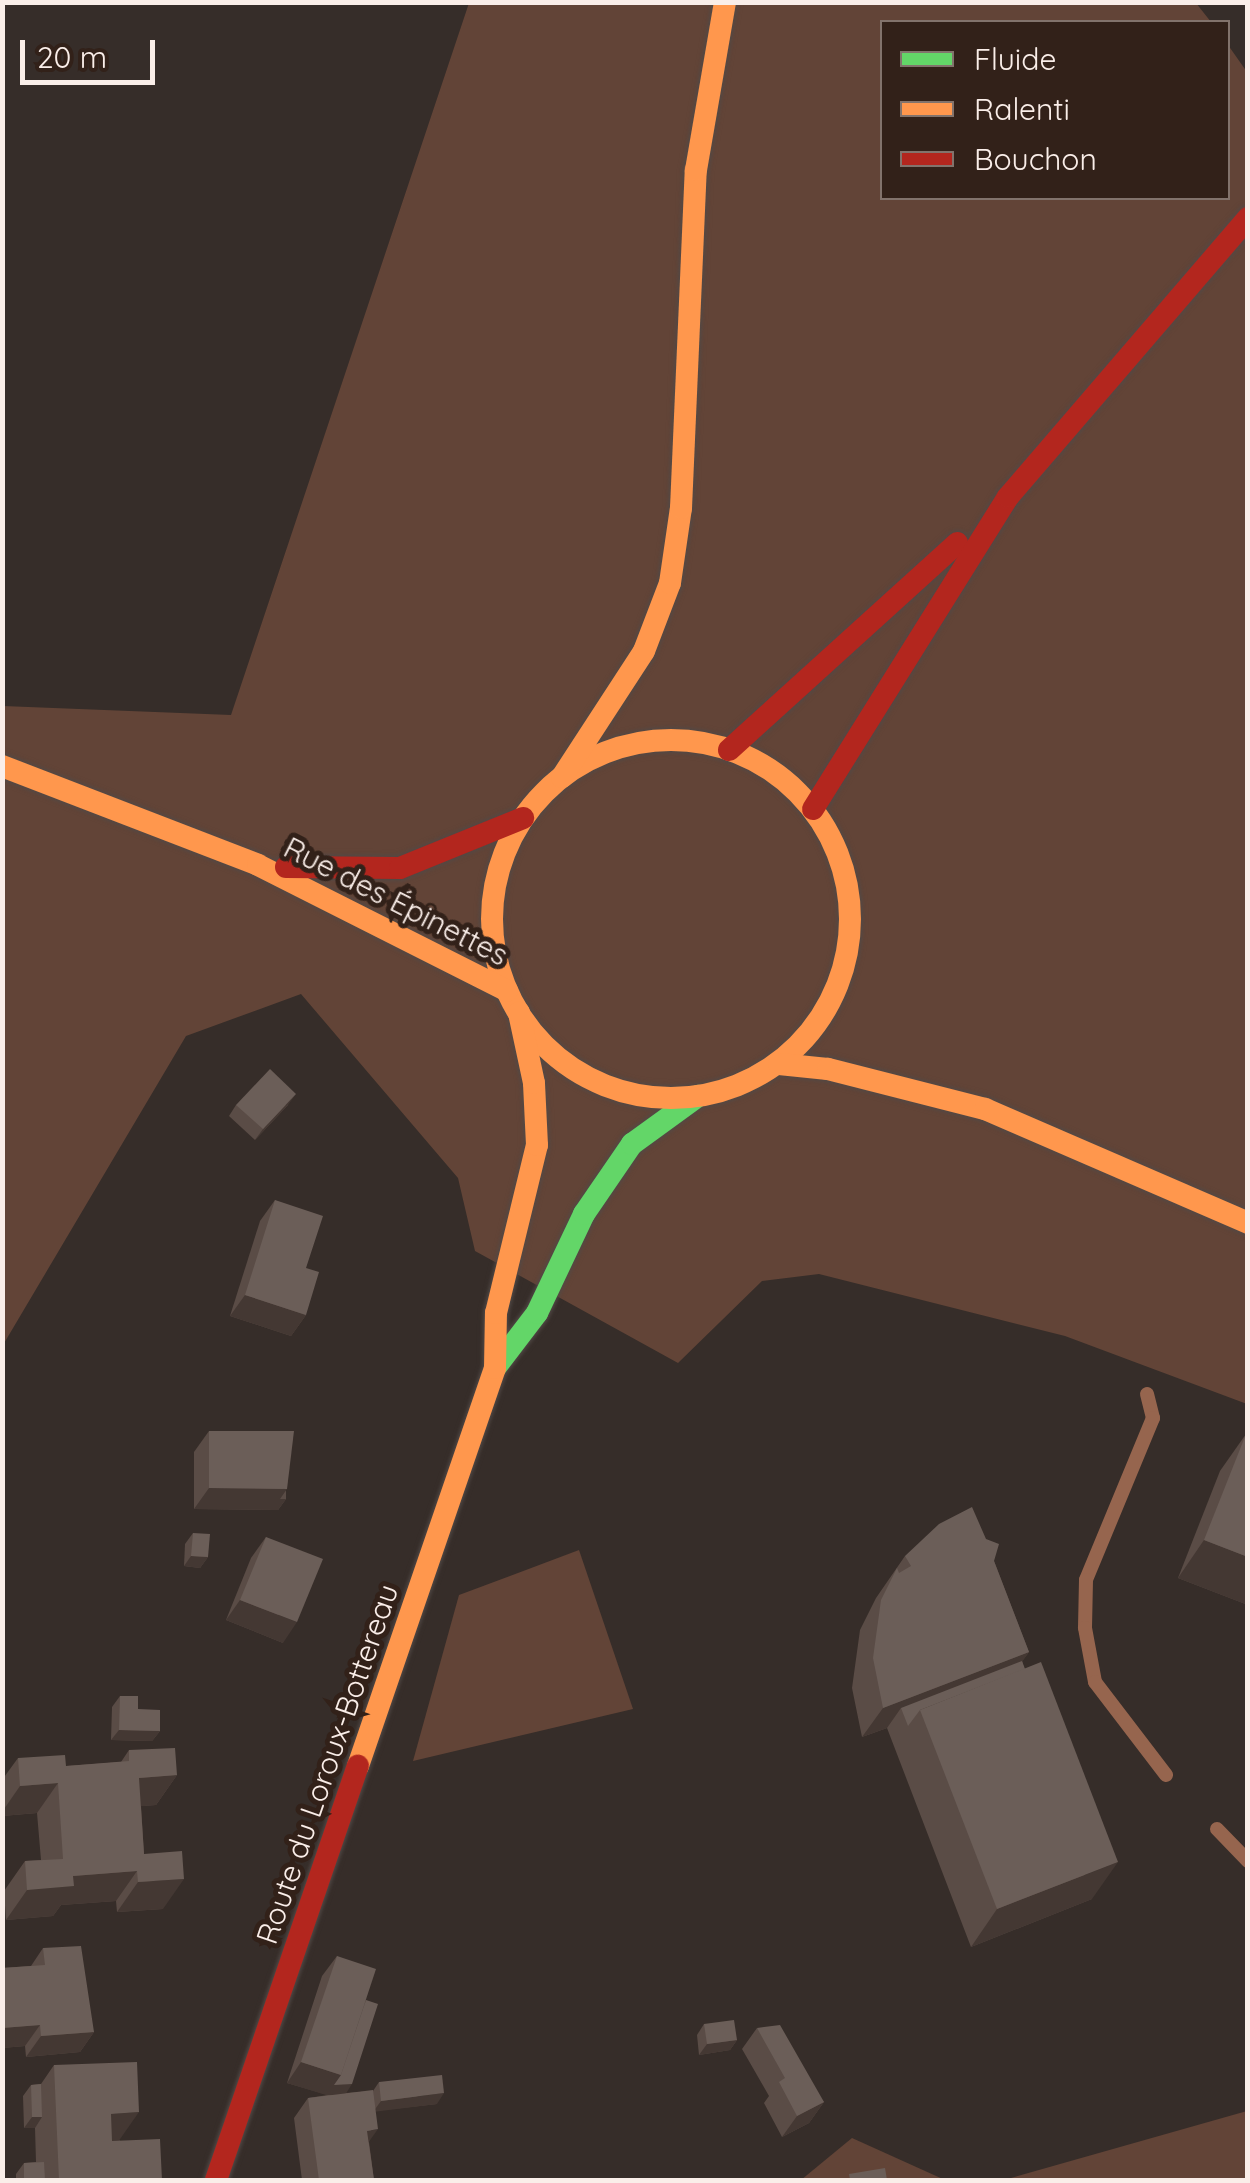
<!DOCTYPE html>
<meta charset="utf-8">
<style>
body{margin:0}
#map{position:relative;width:1250px;height:2183px;overflow:hidden;background:#362d29;font-family:Quicksand,sans-serif}
div>[style]{position:absolute}
[style*='--x']{left:calc(var(--x)*1px);top:calc(var(--y)*1px);width:calc(var(--w)*1px);rotate:calc(var(--a)*1deg)}
.green>*{inset:0;background:#624437}
.stream>*{height:14px;margin:-7px;padding:0 7px;transform-origin:7px;border-radius:7px;background:#96654e}
.roads{filter:drop-shadow(0 0 2px #514946) drop-shadow(0 0 2px #514946)}
.fast>*{height:22px;margin:-11px;padding:0 11px;transform-origin:11px;border-radius:11px;background:#63d668}
.slow>*{height:22px;margin:-11px;padding:0 11px;transform-origin:11px;border-radius:11px;background:#ff974d}
.slow>.ring{margin:-11px;padding:0;box-sizing:content-box;background:none;border:22px solid #ff974d;border-radius:50%}
.jam>*{height:22px;margin:-11px;padding:0 11px;transform-origin:11px;border-radius:11px;background:#b3261e}
.wall>*{inset:0;background:#5a4c46}
.shaded-wall>*{inset:0;background:#443833}
.building>*{inset:0;background:#6b5e58}
span{translate:-50% -50%;white-space:nowrap;text-align:center;line-height:1.15;-webkit-text-stroke:10px #322119;paint-order:stroke}
.street-label{font-size:30px;color:#faeee9}
.frame{position:absolute;inset:0;border:5px solid #faeee9;pointer-events:none}
.legend{position:absolute;left:880px;top:20px;width:350px;height:180px;box-sizing:border-box;background:#322119;border:2px solid #82736c;margin:0;padding:12px 18px;list-style:none;font-size:30px;color:#faeee9}
.legend li{display:flex;align-items:center;gap:20px;height:50px}
.legend b{width:50px;border:2px solid #82736c}
.scale{position:absolute;left:20px;top:40px;width:135px;height:45px;box-sizing:border-box;border:5px solid #faeee9;border-top:0;padding-left:12px;font-size:30px;line-height:35px;white-space:nowrap;color:#faeee9;-webkit-text-stroke:8px #322119;paint-order:stroke}
</style>
<div id="map">
<div class="green">
<i style="clip-path:polygon(469px 3px,1196px 3px,1211px 22px,882px 22px,882px 198px,1228px 198px,1228px 45px,1247px 72px,1247px 1404px,1065px 1336px,819px 1274px,762px 1281px,678px 1363px,475px 1251px,458px 1178px,301px 994px,186px 1036px,3px 1345px,3px 706px,231px 715px)"></i>
<i style="clip-path:polygon(579px 1550px,633px 1709px,413px 1761px,459px 1595px)"></i>
<i style="clip-path:polygon(1247px 2111px,1247px 2180px,1004px 2180px)"></i>
<i style="clip-path:polygon(852px 2138px,945px 2180px,801px 2180px)"></i>
</div>
<div class="stream">
<i style="--x:1147;--y:1394;--w:25;--a:76"></i>
<i style="--x:1153;--y:1418;--w:175;--a:112.5"></i>
<i style="--x:1086;--y:1580;--w:48;--a:91.2"></i>
<i style="--x:1085;--y:1628;--w:55;--a:79.5"></i>
<i style="--x:1095;--y:1682;--w:117;--a:52.6"></i>
<i style="--x:1217;--y:1829;--w:45;--a:45.9"></i>
</div>
<div class="roads">
<div class="fast">
<i style="--x:495;--y:1368;--w:69;--a:-52.6"></i>
<i style="--x:537;--y:1313;--w:110;--a:-64.6"></i>
<i style="--x:584;--y:1214;--w:85;--a:-55.6"></i>
<i style="--x:632;--y:1144;--w:82;--a:-36"></i>
</div>
<div class="slow">
<i class="ring" style="left:492px;top:740px;width:336px;height:336px"></i>
<i style="--x:2;--y:766;--w:274;--a:21.1"></i>
<i style="--x:258;--y:865;--w:279;--a:26.8"></i>
<i style="--x:562;--y:777;--w:150;--a:-56.9"></i>
<i style="--x:644;--y:651;--w:73;--a:-69.1"></i>
<i style="--x:670;--y:583;--w:76;--a:-81.7"></i>
<i style="--x:681;--y:508;--w:338;--a:-87.5"></i>
<i style="--x:696;--y:170;--w:170;--a:-80.2"></i>
<i style="--x:779;--y:1064;--w:49;--a:5.8"></i>
<i style="--x:828;--y:1069;--w:162;--a:14.3"></i>
<i style="--x:985;--y:1109;--w:287;--a:23.4"></i>
<i style="--x:358;--y:1766;--w:421;--a:-71"></i>
<i style="--x:495;--y:1368;--w:55;--a:-89"></i>
<i style="--x:496;--y:1313;--w:173;--a:-76.3"></i>
<i style="--x:537;--y:1145;--w:62;--a:-92.8"></i>
<i style="--x:534;--y:1083;--w:72;--a:-102.1"></i>
</div>
<div class="jam">
<i style="--x:729;--y:750;--w:308;--a:-42.2"></i>
<i style="--x:813;--y:809;--w:368;--a:-58"></i>
<i style="--x:1008;--y:497;--w:368;--a:-49.3"></i>
<i style="--x:286;--y:867;--w:114;--a:0.5"></i>
<i style="--x:400;--y:868;--w:133;--a:-22.1"></i>
<i style="--x:216;--y:2180;--w:438;--a:-71.1"></i>
</div>
</div>
<div class="wall">
<i style="clip-path:polygon(236px 1105px,288px 1105px,255px 1140px,229px 1116px)"></i>
<i style="clip-path:polygon(275px 1200px,306px 1268px,306px 1315px,291px 1336px,230px 1316px,260px 1221px)"></i>
<i style="clip-path:polygon(209px 1431px,286px 1491px,286px 1499px,278px 1510px,194px 1509px,194px 1452px)"></i>
<i style="clip-path:polygon(1246px 1434px,1248px 1434px,1248px 1605px,1178px 1578px,1220px 1471px)"></i>
<i style="clip-path:polygon(193px 1533px,208px 1557px,200px 1568px,184px 1566px,185px 1544px)"></i>
<i style="clip-path:polygon(266px 1537px,283px 1643px,226px 1620px,251px 1558px)"></i>
<i style="clip-path:polygon(905px 1556px,994px 1561px,1029px 1652px,1022px 1661px,1092px 1899px,971px 1947px,887px 1728px,862px 1737px,852px 1688px,860px 1630px,876px 1598px)"></i>
<i style="clip-path:polygon(120px 1696px,138px 1709px,160px 1731px,152px 1741px,111px 1740px,112px 1707px)"></i>
<i style="clip-path:polygon(129px 1750px,177px 1775px,156px 1805px,141px 1806px,144px 1854px,163px 1909px,117px 1912px,116px 1901px,61px 1905px,53px 1916px,6px 1920px,4px 1891px,25px 1861px,41px 1860px,37px 1813px,2px 1816px,2px 1780px,18px 1758px,66px 1766px,121px 1762px)"></i>
<i style="clip-path:polygon(43px 1948px,94px 2032px,80px 2052px,26px 2057px,25px 2046px,2px 2048px,2px 1968px,31px 1966px)"></i>
<i style="clip-path:polygon(337px 1956px,366px 2000px,346px 2093px,373px 2091px,379px 2082px,437px 2104px,375px 2111px,369px 2142px,374px 2180px,302px 2180px,294px 2118px,308px 2098px,328px 2095px,287px 2083px,322px 1976px)"></i>
<i style="clip-path:polygon(704px 2024px,737px 2040px,730px 2050px,699px 2055px,697px 2035px)"></i>
<i style="clip-path:polygon(757px 2028px,824px 2102px,809px 2123px,782px 2137px,764px 2103px,769px 2096px,742px 2049px)"></i>
<i style="clip-path:polygon(54px 2065px,119px 2140px,162px 2180px,16px 2180px,16px 2174px,24px 2163px,36px 2162px,35px 2128px,24px 2128px,23px 2096px,31px 2085px,41px 2084px)"></i>
</div>
<div class="shaded-wall">
<i style="clip-path:polygon(296px 1094px,288px 1105px,255px 1140px,263px 1129px)"></i>
<i style="clip-path:polygon(245px 1295px,306px 1315px,291px 1336px,230px 1316px)"></i>
<i style="clip-path:polygon(209px 1488px,287px 1489px,280px 1499px,286px 1499px,278px 1510px,194px 1509px)"></i>
<i style="clip-path:polygon(1204px 1540px,1248px 1557px,1248px 1605px,1178px 1578px)"></i>
<i style="clip-path:polygon(191px 1556px,208px 1557px,200px 1568px,184px 1566px)"></i>
<i style="clip-path:polygon(240px 1600px,297px 1622px,283px 1643px,226px 1620px)"></i>
<i style="clip-path:polygon(1029px 1652px,1008px 1682px,920px 1710px,901px 1708px,887px 1728px,862px 1737px,883px 1708px)"></i>
<i style="clip-path:polygon(119px 1730px,160px 1731px,152px 1741px,111px 1740px)"></i>
<i style="clip-path:polygon(177px 1775px,156px 1805px,118px 1808px,139px 1778px)"></i>
<i style="clip-path:polygon(58px 1783px,37px 1813px,2px 1816px,2px 1812px,20px 1786px)"></i>
<i style="clip-path:polygon(1118px 1862px,1092px 1899px,971px 1947px,997px 1909px)"></i>
<i style="clip-path:polygon(137px 1871px,116px 1901px,61px 1905px,53px 1916px,6px 1920px,27px 1890px,73px 1876px)"></i>
<i style="clip-path:polygon(184px 1879px,163px 1909px,117px 1912px,138px 1882px)"></i>
<i style="clip-path:polygon(40px 2025px,25px 2046px,2px 2048px,2px 2028px)"></i>
<i style="clip-path:polygon(94px 2032px,80px 2052px,26px 2057px,41px 2036px)"></i>
<i style="clip-path:polygon(737px 2040px,730px 2050px,699px 2055px,707px 2044px)"></i>
<i style="clip-path:polygon(301px 2062px,341px 2075px,352px 2084px,345px 2095px,326px 2095px,287px 2083px)"></i>
<i style="clip-path:polygon(444px 2093px,437px 2104px,373px 2112px,381px 2101px)"></i>
<i style="clip-path:polygon(824px 2102px,809px 2123px,782px 2137px,797px 2116px)"></i>
<i style="clip-path:polygon(139px 2112px,118px 2142px,98px 2143px,111px 2114px)"></i>
<i style="clip-path:polygon(32px 2117px,42px 2117px,35px 2128px,24px 2128px)"></i>
<i style="clip-path:polygon(378px 2129px,363px 2150px,367px 2131px)"></i>
</div>
<div class="building">
<i style="clip-path:polygon(270px 1069px,296px 1094px,263px 1129px,236px 1105px)"></i>
<i style="clip-path:polygon(275px 1200px,323px 1216px,306px 1268px,319px 1272px,306px 1315px,245px 1295px)"></i>
<i style="clip-path:polygon(209px 1431px,294px 1431px,287px 1489px,209px 1488px)"></i>
<i style="clip-path:polygon(1246px 1434px,1248px 1434px,1248px 1557px,1204px 1540px)"></i>
<i style="clip-path:polygon(972px 1507px,986px 1539px,999px 1544px,994px 1561px,1029px 1652px,883px 1708px,873px 1658px,881px 1600px,897px 1568px,899px 1573px,911px 1566px,905px 1556px,939px 1524px)"></i>
<i style="clip-path:polygon(193px 1533px,210px 1534px,208px 1557px,191px 1556px)"></i>
<i style="clip-path:polygon(266px 1537px,323px 1559px,297px 1622px,240px 1600px)"></i>
<i style="clip-path:polygon(1022px 1661px,1025px 1669px,920px 1710px,908px 1726px,901px 1708px)"></i>
<i style="clip-path:polygon(1041px 1662px,1118px 1862px,997px 1909px,920px 1710px)"></i>
<i style="clip-path:polygon(120px 1696px,138px 1696px,138px 1709px,160px 1710px,160px 1731px,119px 1730px)"></i>
<i style="clip-path:polygon(175px 1748px,177px 1775px,139px 1778px,144px 1854px,182px 1851px,184px 1879px,138px 1882px,137px 1871px,73px 1876px,74px 1886px,27px 1890px,25px 1861px,63px 1859px,58px 1783px,20px 1786px,18px 1758px,65px 1755px,66px 1766px,129px 1761px,129px 1750px)"></i>
<i style="clip-path:polygon(81px 1946px,94px 2032px,41px 2036px,40px 2025px,2px 2028px,2px 1968px,45px 1965px,43px 1948px)"></i>
<i style="clip-path:polygon(337px 1956px,376px 1969px,341px 2075px,301px 2062px)"></i>
<i style="clip-path:polygon(366px 2000px,378px 2004px,352px 2084px,334px 2085px,341px 2075px)"></i>
<i style="clip-path:polygon(734px 2020px,737px 2040px,707px 2044px,704px 2024px)"></i>
<i style="clip-path:polygon(780px 2025px,824px 2102px,797px 2116px,779px 2082px,785px 2078px,757px 2028px)"></i>
<i style="clip-path:polygon(137px 2062px,139px 2112px,111px 2114px,112px 2141px,160px 2139px,162px 2180px,59px 2180px,54px 2065px)"></i>
<i style="clip-path:polygon(442px 2075px,444px 2093px,381px 2101px,379px 2082px)"></i>
<i style="clip-path:polygon(41px 2084px,42px 2117px,32px 2117px,31px 2085px)"></i>
<i style="clip-path:polygon(373px 2090px,378px 2129px,367px 2131px,374px 2180px,319px 2180px,308px 2098px)"></i>
<i style="clip-path:polygon(44px 2162px,45px 2180px,24px 2180px,24px 2163px)"></i>
<i style="clip-path:polygon(885px 2168px,887px 2180px,850px 2180px,849px 2174px)"></i>
</div>
<div class="street-label">
<span style="left:396px;top:901px;rotate:27deg">Rue des Épinettes</span>
<span style="left:327px;top:1764px;rotate:-71deg">Route du Loroux-Bottereau</span>
</div>
<div class="frame"></div>
<ul class="legend">
<li><b style="height:12px;background:#63d668"></b>Fluide</li>
<li><b style="height:12px;background:#ff974d"></b>Ralenti</li>
<li><b style="height:12px;background:#b3261e"></b>Bouchon</li>
</ul>
<div class="scale">20 m</div>
</div>
